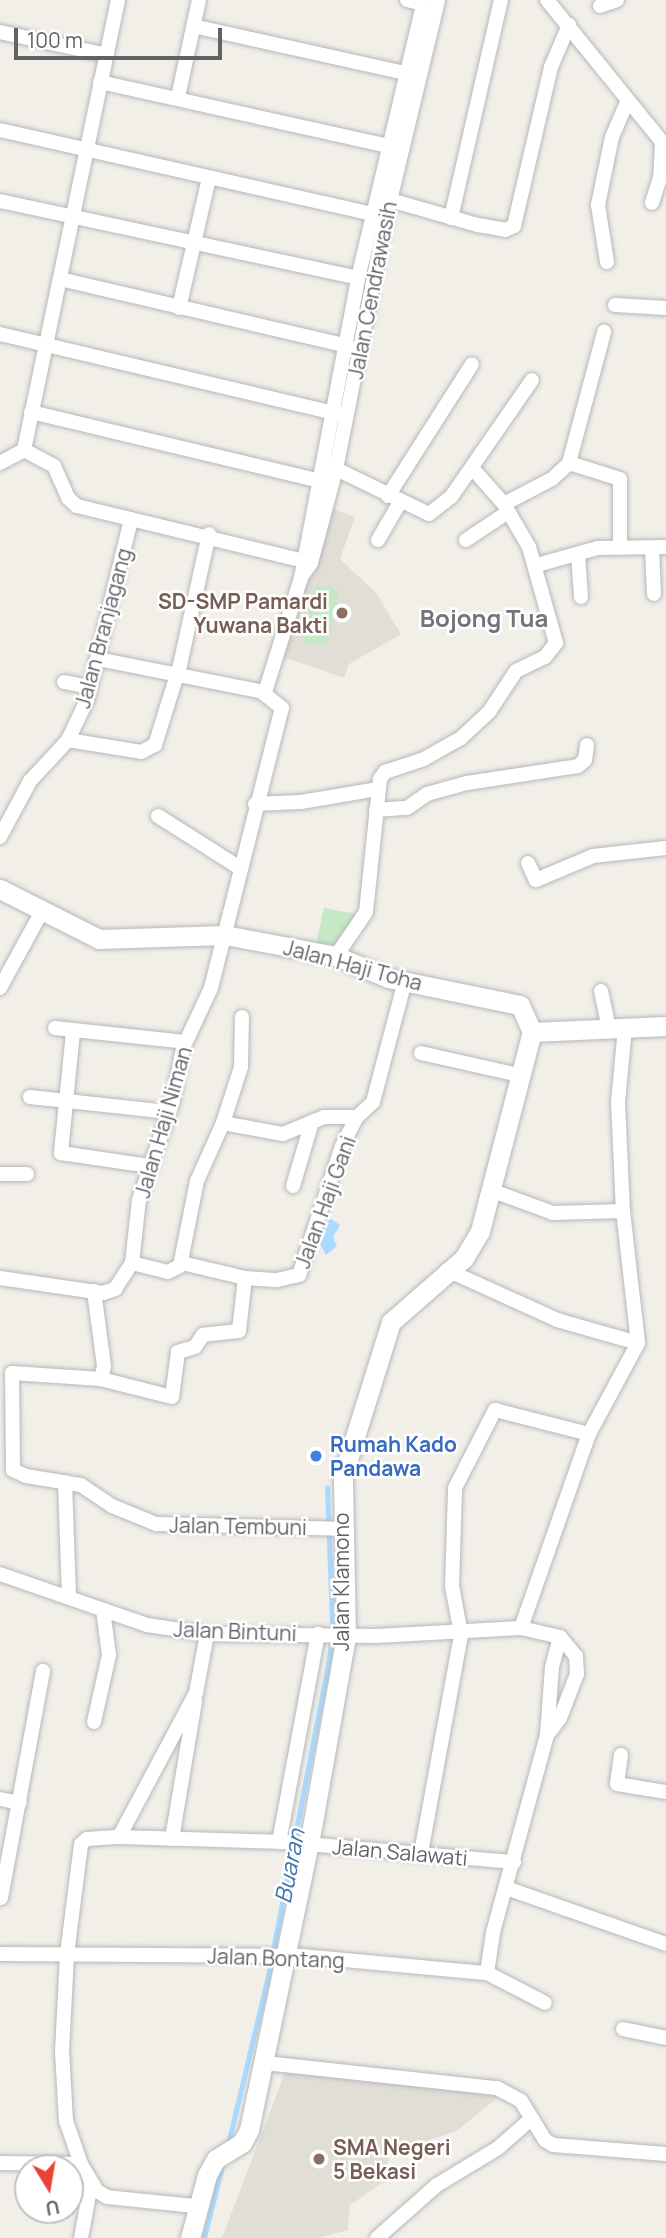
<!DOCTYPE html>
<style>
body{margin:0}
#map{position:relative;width:666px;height:2238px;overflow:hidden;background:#f1efe8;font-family:Manrope,sans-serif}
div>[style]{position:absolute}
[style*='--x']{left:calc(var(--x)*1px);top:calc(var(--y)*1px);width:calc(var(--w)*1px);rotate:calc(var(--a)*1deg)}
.education>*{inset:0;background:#e1ded6}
.green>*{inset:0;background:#c5e8c5}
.water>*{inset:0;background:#aadaff}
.stream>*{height:4.5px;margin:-2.25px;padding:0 2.25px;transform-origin:2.25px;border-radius:2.25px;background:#aadaff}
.roads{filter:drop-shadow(0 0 2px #b5b8bc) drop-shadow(0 0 2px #b5b8bc)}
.street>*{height:14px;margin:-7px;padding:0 7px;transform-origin:7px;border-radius:7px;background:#fff}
.secondary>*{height:19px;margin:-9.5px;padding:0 9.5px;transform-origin:9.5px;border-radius:9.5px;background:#fff}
.dots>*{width:19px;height:19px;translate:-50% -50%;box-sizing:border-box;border:4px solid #fff;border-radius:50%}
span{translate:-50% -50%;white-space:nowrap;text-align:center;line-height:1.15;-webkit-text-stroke:5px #fff;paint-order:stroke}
.street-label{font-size:21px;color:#5f6368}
.education-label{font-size:21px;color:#785e54;font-weight:700}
.right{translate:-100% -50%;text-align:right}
.left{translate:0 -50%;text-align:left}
.shop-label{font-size:21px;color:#366cbe;font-weight:700}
.water-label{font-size:23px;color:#4174aa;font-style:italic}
.quarter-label{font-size:24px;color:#70757a;font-weight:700}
.north{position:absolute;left:14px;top:2154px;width:70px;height:70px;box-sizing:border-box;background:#fff;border:2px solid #bfc1c3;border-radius:50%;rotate:169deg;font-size:19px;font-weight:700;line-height:28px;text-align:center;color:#5f6368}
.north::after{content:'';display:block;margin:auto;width:24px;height:32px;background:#ea4335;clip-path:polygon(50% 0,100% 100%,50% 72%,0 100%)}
.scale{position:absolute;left:14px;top:28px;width:208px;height:32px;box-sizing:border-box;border:4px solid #5f6368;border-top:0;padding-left:9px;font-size:21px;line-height:24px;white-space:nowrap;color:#5f6368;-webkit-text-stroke:5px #fff;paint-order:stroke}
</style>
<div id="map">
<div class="education">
<i style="clip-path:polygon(333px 509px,355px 517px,340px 559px,376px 593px,401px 634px,349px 664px,344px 678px,281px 656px)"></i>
<i style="clip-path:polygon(286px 2070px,504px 2092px,457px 2131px,432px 2139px,419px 2152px,392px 2137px,385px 2181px,350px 2205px,348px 2230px,318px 2238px,222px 2238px)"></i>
</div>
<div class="green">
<i style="clip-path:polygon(315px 585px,339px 590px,327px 646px,303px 641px)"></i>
<i style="clip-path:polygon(324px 908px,356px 914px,340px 945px,316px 944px)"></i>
</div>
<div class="water">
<i style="clip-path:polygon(331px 1219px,340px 1225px,333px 1237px,337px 1246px,326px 1255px,317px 1238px,320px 1224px)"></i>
</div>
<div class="stream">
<i style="--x:228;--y:2144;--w:173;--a:-76.6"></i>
<i style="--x:268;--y:1976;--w:322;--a:-79.1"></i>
<i style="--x:329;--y:1660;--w:37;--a:-85"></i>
<i style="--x:332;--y:1623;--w:135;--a:-92.1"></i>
<i style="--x:204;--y:2238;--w:74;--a:-76"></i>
</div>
<div class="roads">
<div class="street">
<i style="--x:407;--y:0;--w:16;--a:14"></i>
<i style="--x:547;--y:0;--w:183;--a:51"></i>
<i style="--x:662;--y:142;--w:36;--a:93"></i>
<i style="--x:660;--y:178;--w:26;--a:108"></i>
<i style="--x:600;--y:6;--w:18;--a:-19"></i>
<i style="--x:193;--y:26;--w:217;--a:12.5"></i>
<i style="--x:0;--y:32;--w:109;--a:12.1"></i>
<i style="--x:100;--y:82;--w:296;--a:12.5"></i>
<i style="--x:178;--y:97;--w:99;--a:-77.8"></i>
<i style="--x:0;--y:130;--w:391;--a:12.7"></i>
<i style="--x:390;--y:200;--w:91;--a:15.9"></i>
<i style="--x:478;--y:225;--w:27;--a:10"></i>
<i style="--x:505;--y:230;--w:10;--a:-24"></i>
<i style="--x:514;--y:226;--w:163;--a:-76.9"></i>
<i style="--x:551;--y:67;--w:46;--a:-66.8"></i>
<i style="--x:0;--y:201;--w:366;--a:12.1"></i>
<i style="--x:451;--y:218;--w:224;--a:-77.1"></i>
<i style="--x:607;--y:262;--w:58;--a:-99"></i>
<i style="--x:598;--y:205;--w:69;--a:-78.4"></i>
<i style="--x:612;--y:137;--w:40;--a:-66.6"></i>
<i style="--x:60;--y:279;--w:296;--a:13.1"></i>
<i style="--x:615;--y:305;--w:51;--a:3.4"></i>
<i style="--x:179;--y:308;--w:133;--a:-77"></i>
<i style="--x:0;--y:334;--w:351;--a:13.3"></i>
<i style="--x:31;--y:412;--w:297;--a:13.4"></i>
<i style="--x:24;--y:450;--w:460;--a:-78.2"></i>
<i style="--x:24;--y:450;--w:34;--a:28"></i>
<i style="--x:54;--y:466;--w:35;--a:66"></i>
<i style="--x:68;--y:498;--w:12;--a:42"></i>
<i style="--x:77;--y:506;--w:239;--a:13.6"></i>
<i style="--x:0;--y:463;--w:27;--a:-28"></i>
<i style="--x:569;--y:463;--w:53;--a:17.4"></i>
<i style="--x:620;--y:479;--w:69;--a:90"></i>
<i style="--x:330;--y:466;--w:110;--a:25.9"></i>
<i style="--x:429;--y:514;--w:28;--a:-38"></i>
<i style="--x:451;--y:497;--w:142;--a:-55.3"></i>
<i style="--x:388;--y:496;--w:156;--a:-57.5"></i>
<i style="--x:504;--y:504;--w:54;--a:-27.5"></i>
<i style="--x:552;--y:479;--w:23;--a:-43"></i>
<i style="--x:569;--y:463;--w:136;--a:-75"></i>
<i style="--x:378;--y:540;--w:44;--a:-59.9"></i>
<i style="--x:466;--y:540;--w:50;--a:-33.7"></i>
<i style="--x:652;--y:548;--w:46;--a:87.5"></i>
<i style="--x:578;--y:554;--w:43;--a:86"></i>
<i style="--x:537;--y:565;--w:63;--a:-15.6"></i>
<i style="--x:598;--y:548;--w:68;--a:-0.8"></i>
<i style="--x:301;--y:577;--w:17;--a:-54"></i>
<i style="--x:311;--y:563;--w:97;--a:-75.1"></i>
<i style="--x:336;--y:469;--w:257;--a:-78.8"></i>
<i style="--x:386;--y:217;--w:223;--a:-76.5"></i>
<i style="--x:98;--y:659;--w:170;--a:11.2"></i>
<i style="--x:265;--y:692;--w:120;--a:-72.5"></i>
<i style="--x:301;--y:578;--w:305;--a:-79.2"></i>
<i style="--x:358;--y:278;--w:286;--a:-76.6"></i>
<i style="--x:64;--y:682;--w:26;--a:11"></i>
<i style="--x:68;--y:740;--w:74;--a:9.3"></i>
<i style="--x:141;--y:752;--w:16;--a:-27"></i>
<i style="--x:155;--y:745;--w:84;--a:-72.6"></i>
<i style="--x:180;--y:665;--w:134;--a:-77.5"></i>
<i style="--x:255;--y:804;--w:46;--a:-2.5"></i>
<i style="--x:301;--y:802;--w:77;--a:-9.7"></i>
<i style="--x:376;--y:810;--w:31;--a:-4"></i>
<i style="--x:407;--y:808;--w:24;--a:-35"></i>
<i style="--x:427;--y:794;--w:41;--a:-15.4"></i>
<i style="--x:467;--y:783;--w:112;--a:-8.7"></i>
<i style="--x:578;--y:766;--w:9;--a:-41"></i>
<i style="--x:585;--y:760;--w:15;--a:-82"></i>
<i style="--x:158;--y:816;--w:97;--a:32.4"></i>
<i style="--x:0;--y:837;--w:64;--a:-61.8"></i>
<i style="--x:30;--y:781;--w:56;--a:-47.2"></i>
<i style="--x:68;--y:740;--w:44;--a:-64.6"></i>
<i style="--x:87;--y:700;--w:186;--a:-76.3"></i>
<i style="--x:528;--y:863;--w:19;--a:65"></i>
<i style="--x:536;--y:880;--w:62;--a:-22.8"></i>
<i style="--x:593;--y:856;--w:73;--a:-6.3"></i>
<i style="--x:336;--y:956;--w:53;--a:-55.7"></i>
<i style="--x:366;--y:912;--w:134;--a:-84"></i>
<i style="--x:380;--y:779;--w:9;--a:-54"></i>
<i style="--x:385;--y:772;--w:41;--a:-18.4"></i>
<i style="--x:424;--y:759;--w:43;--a:-29.6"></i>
<i style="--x:461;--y:738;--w:38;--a:-43"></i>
<i style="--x:489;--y:712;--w:49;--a:-56.6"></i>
<i style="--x:516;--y:671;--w:32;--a:-26"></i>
<i style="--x:545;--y:657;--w:18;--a:-52"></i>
<i style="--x:556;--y:643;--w:100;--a:-105.7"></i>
<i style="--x:529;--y:547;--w:50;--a:-120.2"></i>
<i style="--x:504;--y:504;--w:48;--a:-131.6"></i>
<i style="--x:0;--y:988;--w:85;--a:-61.3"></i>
<i style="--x:601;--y:991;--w:39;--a:78"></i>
<i style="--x:55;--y:1028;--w:131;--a:6.1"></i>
<i style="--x:625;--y:1028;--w:74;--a:95.4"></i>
<i style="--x:618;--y:1102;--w:109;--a:87.4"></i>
<i style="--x:623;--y:1211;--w:133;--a:83.5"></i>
<i style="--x:73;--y:1032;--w:122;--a:95.7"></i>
<i style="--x:61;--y:1153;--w:89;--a:8.4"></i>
<i style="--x:421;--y:1053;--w:100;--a:12.7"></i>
<i style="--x:30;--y:1097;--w:138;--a:6.2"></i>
<i style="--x:223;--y:1123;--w:59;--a:-72.2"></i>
<i style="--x:241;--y:1067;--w:50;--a:-88.9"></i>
<i style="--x:0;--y:1174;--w:27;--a:0"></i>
<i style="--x:293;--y:1186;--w:67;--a:-73.5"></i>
<i style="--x:493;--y:1191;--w:64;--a:20.1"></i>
<i style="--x:553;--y:1213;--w:70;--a:-1.6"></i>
<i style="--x:132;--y:1263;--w:37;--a:14"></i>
<i style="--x:168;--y:1272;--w:13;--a:-27"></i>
<i style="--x:180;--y:1266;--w:87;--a:-78.7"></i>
<i style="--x:197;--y:1181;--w:64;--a:-65.9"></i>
<i style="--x:223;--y:1123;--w:61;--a:10.4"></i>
<i style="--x:283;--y:1134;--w:44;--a:-22.5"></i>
<i style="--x:324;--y:1117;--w:33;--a:0"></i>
<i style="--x:182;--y:1263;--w:65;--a:13.4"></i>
<i style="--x:245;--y:1278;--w:32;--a:4"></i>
<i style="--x:277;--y:1280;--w:23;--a:-13"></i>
<i style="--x:299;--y:1275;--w:136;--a:-71.6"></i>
<i style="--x:342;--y:1146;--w:33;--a:-63"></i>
<i style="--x:357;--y:1117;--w:22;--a:-43"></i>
<i style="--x:373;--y:1102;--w:125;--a:-75.2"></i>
<i style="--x:447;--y:1270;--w:121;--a:24.4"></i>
<i style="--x:557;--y:1320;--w:84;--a:15.9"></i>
<i style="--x:0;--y:1278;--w:104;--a:8.3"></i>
<i style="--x:103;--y:1293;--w:13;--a:-18"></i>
<i style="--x:115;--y:1289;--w:31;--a:-57"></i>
<i style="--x:132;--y:1263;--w:63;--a:-83.7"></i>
<i style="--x:139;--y:1200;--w:106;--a:-71.2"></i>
<i style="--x:173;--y:1100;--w:53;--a:-79.1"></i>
<i style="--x:183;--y:1048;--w:66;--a:-65"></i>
<i style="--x:211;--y:988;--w:289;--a:-75.8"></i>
<i style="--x:282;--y:708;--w:23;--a:-142"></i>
<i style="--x:245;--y:1278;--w:53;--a:96.5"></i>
<i style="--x:239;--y:1331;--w:36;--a:174"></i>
<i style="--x:203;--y:1335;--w:14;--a:124"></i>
<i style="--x:195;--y:1347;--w:18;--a:164"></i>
<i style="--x:178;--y:1352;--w:45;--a:97.6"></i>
<i style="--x:172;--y:1397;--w:73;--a:-165.8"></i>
<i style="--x:101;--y:1379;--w:89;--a:-176.1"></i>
<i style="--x:12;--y:1373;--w:97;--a:89.4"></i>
<i style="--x:13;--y:1470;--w:14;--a:25"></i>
<i style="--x:26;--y:1476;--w:56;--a:9.3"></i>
<i style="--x:81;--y:1485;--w:37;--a:34"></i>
<i style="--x:112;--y:1506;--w:48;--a:22.2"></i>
<i style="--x:156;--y:1524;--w:186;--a:1.5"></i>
<i style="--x:94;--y:1291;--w:76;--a:82.4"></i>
<i style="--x:104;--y:1366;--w:13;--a:103"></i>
<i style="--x:65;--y:1482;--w:115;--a:88"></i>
<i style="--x:0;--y:1574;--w:156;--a:19.1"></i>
<i style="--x:147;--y:1625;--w:61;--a:8.5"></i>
<i style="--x:207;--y:1634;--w:169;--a:0.7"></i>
<i style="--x:376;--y:1636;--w:145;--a:-3.2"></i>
<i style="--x:521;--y:1628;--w:40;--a:13"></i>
<i style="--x:560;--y:1637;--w:25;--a:50"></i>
<i style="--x:576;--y:1656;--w:18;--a:87"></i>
<i style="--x:577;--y:1674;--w:47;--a:111.1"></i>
<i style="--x:560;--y:1718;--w:21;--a:127"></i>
<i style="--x:547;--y:1735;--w:205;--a:105.3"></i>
<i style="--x:493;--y:1933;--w:40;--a:98.5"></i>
<i style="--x:521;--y:1628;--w:206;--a:-70.7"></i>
<i style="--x:589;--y:1434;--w:103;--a:-61.7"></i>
<i style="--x:94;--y:1722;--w:69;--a:-77.4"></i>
<i style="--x:109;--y:1655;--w:45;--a:-97.6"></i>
<i style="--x:547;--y:1735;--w:68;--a:-85.8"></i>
<i style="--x:552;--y:1667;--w:31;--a:-75"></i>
<i style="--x:621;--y:1755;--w:29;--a:98"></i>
<i style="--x:617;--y:1784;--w:50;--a:9.3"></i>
<i style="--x:0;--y:1799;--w:20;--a:11"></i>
<i style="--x:119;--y:1837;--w:165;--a:1.7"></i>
<i style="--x:284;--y:1842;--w:231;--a:5"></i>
<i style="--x:172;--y:1839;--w:140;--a:-80.5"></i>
<i style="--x:279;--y:1842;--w:212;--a:-79.4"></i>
<i style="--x:421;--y:1853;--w:223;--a:-79.6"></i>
<i style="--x:461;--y:1634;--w:49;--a:-100.6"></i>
<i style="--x:452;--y:1586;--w:98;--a:-88.2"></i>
<i style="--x:455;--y:1488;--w:88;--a:-62.9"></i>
<i style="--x:495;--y:1410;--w:97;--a:14.3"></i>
<i style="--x:506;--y:1888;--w:170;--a:19.3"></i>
<i style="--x:1;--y:1898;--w:231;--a:-79.5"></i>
<i style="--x:0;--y:1954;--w:302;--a:0.4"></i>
<i style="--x:302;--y:1956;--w:186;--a:5.3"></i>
<i style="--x:487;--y:1973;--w:65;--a:27.3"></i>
<i style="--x:623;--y:2029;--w:44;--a:11.8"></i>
<i style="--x:265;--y:2063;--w:233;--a:6.2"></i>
<i style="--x:497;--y:2088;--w:27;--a:28"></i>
<i style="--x:521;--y:2101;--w:46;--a:58.4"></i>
<i style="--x:545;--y:2140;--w:9;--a:32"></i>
<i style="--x:553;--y:2145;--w:113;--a:4.6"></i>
<i style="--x:0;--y:2163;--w:81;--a:0.7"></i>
<i style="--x:195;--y:2206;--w:88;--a:-174.2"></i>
<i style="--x:107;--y:2197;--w:12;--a:-149"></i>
<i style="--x:97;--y:2191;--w:31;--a:-121"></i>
<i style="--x:81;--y:2164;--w:46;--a:-109.2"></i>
<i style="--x:66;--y:2121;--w:70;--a:-93.3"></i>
<i style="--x:62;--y:2051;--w:97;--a:-87"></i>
<i style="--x:67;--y:1954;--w:111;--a:-82.7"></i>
<i style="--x:81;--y:1844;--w:8;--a:-40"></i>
<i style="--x:87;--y:1839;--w:32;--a:-4"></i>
<i style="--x:119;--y:1837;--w:163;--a:-61.9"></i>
<i style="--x:196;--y:1693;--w:60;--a:-79.4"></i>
<i style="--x:81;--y:2238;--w:55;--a:-79.5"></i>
<i style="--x:377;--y:2238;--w:80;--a:-41.5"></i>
<i style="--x:437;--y:2185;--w:71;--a:-31.2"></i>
<i style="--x:498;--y:2148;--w:45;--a:-41.4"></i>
</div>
<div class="secondary">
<i style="--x:0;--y:889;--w:111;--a:26.8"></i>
<i style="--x:99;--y:939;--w:126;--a:-1.8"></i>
<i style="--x:225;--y:935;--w:113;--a:10.7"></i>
<i style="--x:336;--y:956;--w:56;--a:22.9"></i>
<i style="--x:388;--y:978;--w:135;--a:11.6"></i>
<i style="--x:520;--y:1005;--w:30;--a:66"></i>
<i style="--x:532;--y:1032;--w:134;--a:-2.6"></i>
<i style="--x:190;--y:2238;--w:65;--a:-74.9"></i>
<i style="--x:207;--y:2175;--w:18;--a:-61"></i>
<i style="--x:216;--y:2159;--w:31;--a:-32"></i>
<i style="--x:242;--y:2143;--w:15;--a:-62"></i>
<i style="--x:249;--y:2130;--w:292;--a:-78.2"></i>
<i style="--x:309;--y:1844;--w:210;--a:-79.9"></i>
<i style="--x:346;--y:1637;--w:162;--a:-91.1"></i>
<i style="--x:343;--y:1475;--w:160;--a:-72.6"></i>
<i style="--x:391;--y:1322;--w:97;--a:-41.2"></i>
<i style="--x:464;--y:1258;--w:31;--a:-59"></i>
<i style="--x:480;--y:1231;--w:206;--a:-75.4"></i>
</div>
</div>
<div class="dots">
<i style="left:342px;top:613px;background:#8d6e63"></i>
<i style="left:316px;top:1456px;background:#3f7fe0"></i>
<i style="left:319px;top:2159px;background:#8d6e63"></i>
</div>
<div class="street-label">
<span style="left:372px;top:290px;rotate:-79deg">Jalan Cendrawasih</span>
<span style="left:103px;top:628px;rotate:-75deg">Jalan Branjagang</span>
<span style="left:353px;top:965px;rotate:15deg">Jalan Haji Toha</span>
<span style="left:163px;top:1122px;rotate:-74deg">Jalan Haji Niman</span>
<span style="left:325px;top:1202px;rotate:-70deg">Jalan Haji Gani</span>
<span style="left:238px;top:1526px;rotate:1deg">Jalan Tembuni</span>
<span style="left:341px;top:1582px;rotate:-90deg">Jalan Klamono</span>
<span style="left:235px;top:1631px;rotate:2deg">Jalan Bintuni</span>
<span style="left:400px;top:1852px;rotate:5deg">Jalan Salawati</span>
<span style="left:276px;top:1958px;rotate:2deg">Jalan Bontang</span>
</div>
<div class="education-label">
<span class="right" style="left:328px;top:613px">SD-SMP Pamardi<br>Yuwana Bakti</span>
<span class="left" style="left:333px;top:2159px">SMA Negeri<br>5 Bekasi</span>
</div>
<div class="shop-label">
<span class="left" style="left:330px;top:1456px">Rumah Kado<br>Pandawa</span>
</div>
<div class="water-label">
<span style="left:289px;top:1866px;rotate:-79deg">Buaran</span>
</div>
<div class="quarter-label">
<span style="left:484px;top:618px">Bojong Tua</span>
</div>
<div class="north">U</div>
<div class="scale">100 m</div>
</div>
